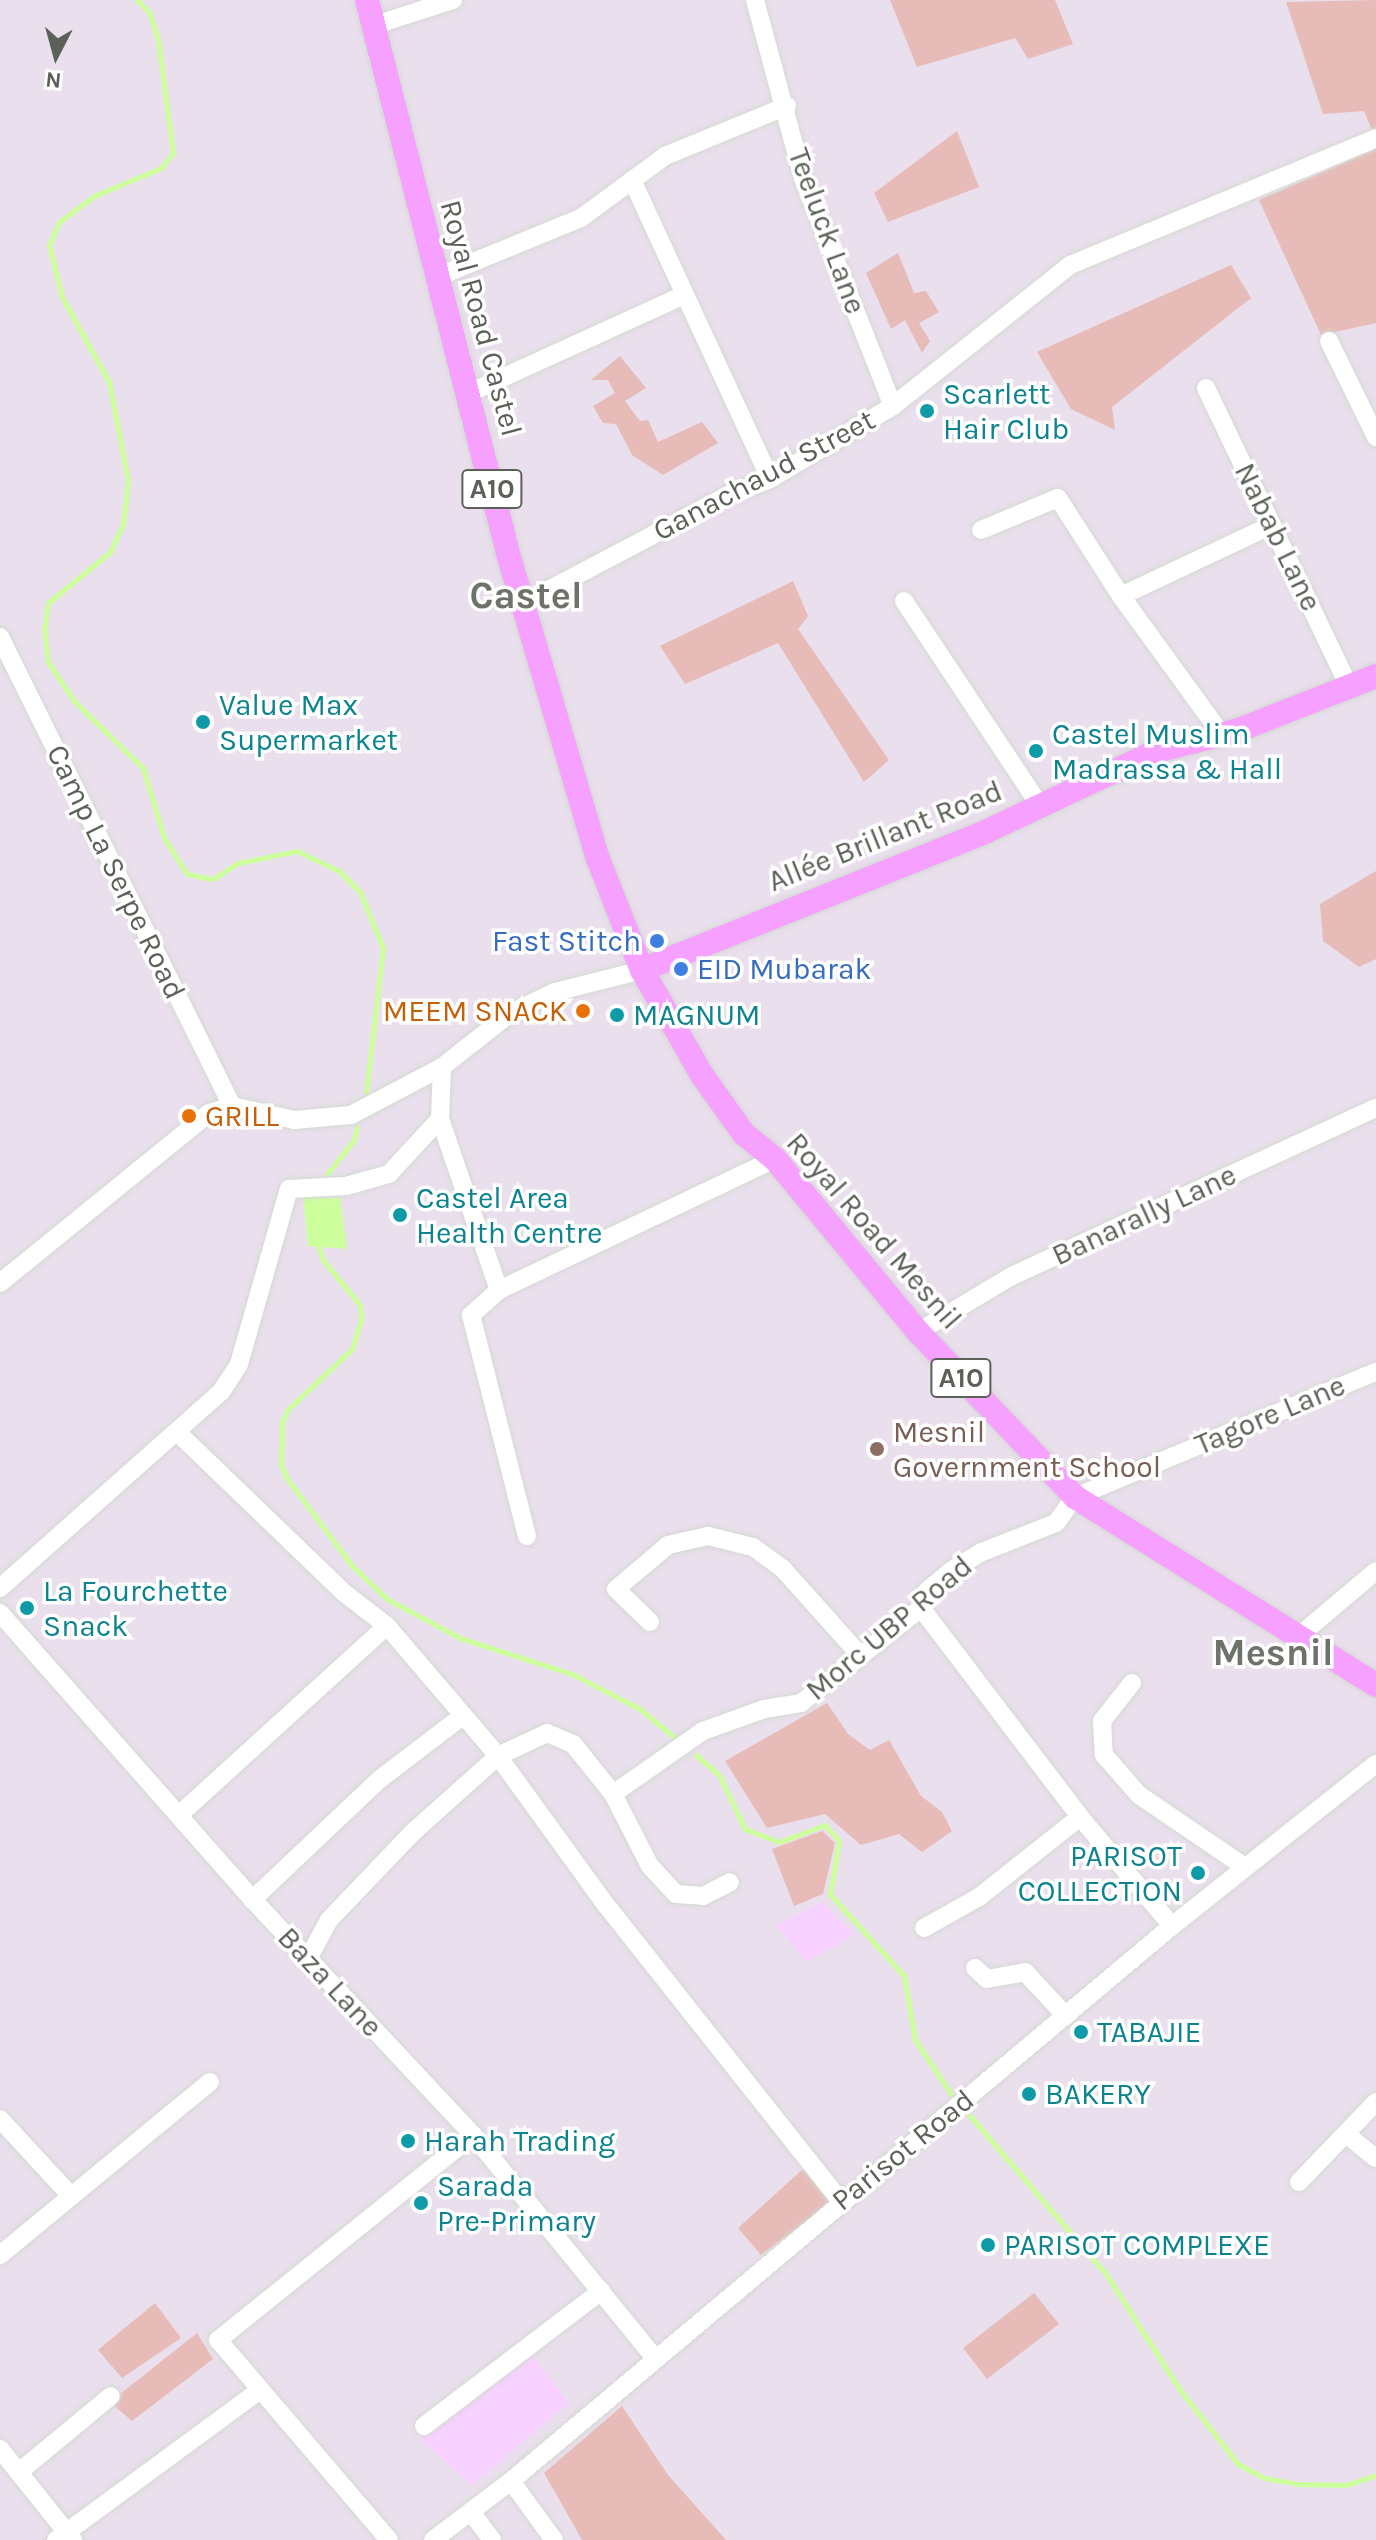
<!DOCTYPE html>
<meta charset="utf-8">
<style>
body{margin:0}
#map{position:relative;width:1376px;height:2540px;overflow:hidden;background:#eadfed;font-family:Karla,sans-serif}
div>[style]{position:absolute}
[style*='--x']{left:calc(var(--x)*1px);top:calc(var(--y)*1px);width:calc(var(--w)*1px);rotate:calc(var(--a)*1deg)}
.commercial>*{inset:0;background:#f7d1ff}
.green>*{inset:0;background:#e7bbb8}
.water>*{inset:0;background:#cdff9c}
.stream>*{height:5px;margin:-2.5px;padding:0 2.5px;transform-origin:2.5px;border-radius:2.5px;background:#cdff9c}
.roads{filter:drop-shadow(0 0 2px #d4dad2) drop-shadow(0 0 2px #d4dad2)}
.minor>*{height:18px;margin:-9px;padding:0 9px;transform-origin:9px;border-radius:9px;background:#fff}
.major>*{height:24px;margin:-12px;padding:0 12px;transform-origin:12px;border-radius:12px;background:#f6a1ff}
.dots>*{width:22px;height:22px;translate:-50% -50%;box-sizing:border-box;border:4px solid #fff;border-radius:50%}
span{translate:-50% -50%;white-space:nowrap;text-align:center;line-height:1.15;-webkit-text-stroke:7px #fff;paint-order:stroke}
.shield-label span{padding:2px 6px;background:#fff;border:2px solid;border-radius:6px;-webkit-text-stroke-width:0}
.shield-label{font-size:28px;color:#5b6158;font-weight:700}
.street-label{font-size:30px;color:#5b6158}
.culture-label{font-size:30px;color:#0d838f}
.left{translate:0 -50%;text-align:left}
.right{translate:-100% -50%;text-align:right}
.shop-label{font-size:30px;color:#366cbe}
.food-label{font-size:30px;color:#c56008}
.education-label{font-size:30px;color:#785e54}
.district-label{font-size:38px;color:#6d7369;font-weight:700}
.north{position:absolute;left:16px;top:16px;width:80px;height:80px;-webkit-text-stroke:6px #fff;paint-order:stroke;rotate:186deg;font-size:22px;font-weight:700;line-height:32px;text-align:center;color:#5b6158}
.north::after{content:'';display:block;margin:auto;width:28px;height:36px;background:#5b6158;clip-path:polygon(50% 0,100% 100%,50% 72%,0 100%)}
</style>
<div id="map">
<div class="commercial">
<i style="clip-path:polygon(822px 1902px,855px 1935px,806px 1962px,776px 1925px)"></i>
<i style="clip-path:polygon(526px 2347px,569px 2403px,471px 2486px,421px 2439px)"></i>
</div>
<div class="green">
<i style="clip-path:polygon(890px 0,1055px 0,1073px 44px,1028px 59px,1015px 38px,917px 67px)"></i>
<i style="clip-path:polygon(1376px 0,1376px 129px,1372px 130px,1364px 111px,1323px 114px,1286px 2px)"></i>
<i style="clip-path:polygon(957px 131px,979px 187px,888px 222px,874px 193px)"></i>
<i style="clip-path:polygon(1376px 149px,1376px 323px,1321px 335px,1259px 200px)"></i>
<i style="clip-path:polygon(898px 253px,914px 293px,926px 291px,939px 312px,919px 323px,930px 341px,922px 353px,905px 320px,891px 329px,866px 273px)"></i>
<i style="clip-path:polygon(1231px 265px,1251px 298px,1112px 407px,1115px 430px,1071px 409px,1037px 352px)"></i>
<i style="clip-path:polygon(620px 356px,646px 388px,625px 401px,640px 421px,648px 420px,658px 442px,702px 422px,718px 443px,663px 475px,632px 455px,616px 424px,603px 423px,593px 406px,615px 393px,608px 380px,591px 380px)"></i>
<i style="clip-path:polygon(793px 581px,808px 616px,798px 629px,889px 760px,864px 782px,778px 643px,685px 684px,660px 646px)"></i>
<i style="clip-path:polygon(1376px 871px,1376px 959px,1359px 967px,1323px 941px,1320px 904px)"></i>
<i style="clip-path:polygon(827px 1703px,848px 1734px,870px 1750px,889px 1740px,921px 1796px,942px 1812px,952px 1831px,922px 1852px,899px 1834px,861px 1845px,825px 1814px,767px 1828px,725px 1761px)"></i>
<i style="clip-path:polygon(822px 1831px,835px 1843px,823px 1894px,794px 1906px,772px 1849px)"></i>
<i style="clip-path:polygon(804px 2168px,834px 2200px,761px 2255px,738px 2228px)"></i>
<i style="clip-path:polygon(1034px 2293px,1059px 2324px,987px 2379px,963px 2348px)"></i>
<i style="clip-path:polygon(155px 2303px,181px 2338px,122px 2378px,98px 2350px)"></i>
<i style="clip-path:polygon(197px 2333px,213px 2359px,132px 2421px,110px 2402px)"></i>
<i style="clip-path:polygon(622px 2406px,668px 2475px,726px 2540px,582px 2540px,544px 2473px)"></i>
</div>
<div class="water">
<i style="clip-path:polygon(303px 1197px,340px 1198px,347px 1249px,308px 1246px)"></i>
</div>
<div class="stream">
<i style="--x:137;--y:0;--w:17;--a:45"></i>
<i style="--x:149;--y:12;--w:29;--a:72"></i>
<i style="--x:158;--y:40;--w:114;--a:82.4"></i>
<i style="--x:173;--y:153;--w:19;--a:129"></i>
<i style="--x:161;--y:168;--w:73;--a:157.3"></i>
<i style="--x:94;--y:196;--w:44;--a:143.4"></i>
<i style="--x:59;--y:222;--w:25;--a:113"></i>
<i style="--x:49;--y:245;--w:54;--a:76"></i>
<i style="--x:62;--y:297;--w:97;--a:61.1"></i>
<i style="--x:109;--y:382;--w:101;--a:79.1"></i>
<i style="--x:128;--y:481;--w:43;--a:96.6"></i>
<i style="--x:123;--y:524;--w:31;--a:115"></i>
<i style="--x:110;--y:552;--w:80;--a:140.6"></i>
<i style="--x:48;--y:603;--w:27;--a:98"></i>
<i style="--x:44;--y:630;--w:32;--a:83"></i>
<i style="--x:48;--y:662;--w:47;--a:56.3"></i>
<i style="--x:74;--y:701;--w:96;--a:44.2"></i>
<i style="--x:143;--y:768;--w:73;--a:73.3"></i>
<i style="--x:164;--y:838;--w:43;--a:57.4"></i>
<i style="--x:187;--y:874;--w:26;--a:11"></i>
<i style="--x:213;--y:879;--w:30;--a:-33"></i>
<i style="--x:238;--y:863;--w:60;--a:-11.5"></i>
<i style="--x:297;--y:851;--w:47;--a:25.5"></i>
<i style="--x:339;--y:871;--w:30;--a:45"></i>
<i style="--x:360;--y:892;--w:61;--a:67.7"></i>
<i style="--x:383;--y:948;--w:145;--a:96.7"></i>
<i style="--x:327;--y:1174;--w:43;--a:-51.5"></i>
<i style="--x:354;--y:1140;--w:13;--a:-77"></i>
<i style="--x:317;--y:1242;--w:19;--a:72"></i>
<i style="--x:323;--y:1260;--w:58;--a:50.6"></i>
<i style="--x:360;--y:1305;--w:15;--a:86"></i>
<i style="--x:361;--y:1320;--w:30;--a:107"></i>
<i style="--x:352;--y:1349;--w:88;--a:136.8"></i>
<i style="--x:288;--y:1409;--w:14;--a:115"></i>
<i style="--x:282;--y:1422;--w:43;--a:91.3"></i>
<i style="--x:281;--y:1465;--w:17;--a:65"></i>
<i style="--x:288;--y:1480;--w:107;--a:53.3"></i>
<i style="--x:352;--y:1566;--w:48;--a:43.3"></i>
<i style="--x:387;--y:1599;--w:83;--a:28.1"></i>
<i style="--x:460;--y:1638;--w:118;--a:17.8"></i>
<i style="--x:572;--y:1674;--w:76;--a:27.2"></i>
<i style="--x:640;--y:1709;--w:44;--a:39.5"></i>
<i style="--x:696;--y:1755;--w:30;--a:41"></i>
<i style="--x:719;--y:1775;--w:60;--a:64.3"></i>
<i style="--x:745;--y:1829;--w:36;--a:21"></i>
<i style="--x:779;--y:1842;--w:49;--a:-20.3"></i>
<i style="--x:825;--y:1825;--w:21;--a:49"></i>
<i style="--x:839;--y:1841;--w:54;--a:99.6"></i>
<i style="--x:830;--y:1894;--w:110;--a:47.9"></i>
<i style="--x:904;--y:1976;--w:65;--a:80.2"></i>
<i style="--x:915;--y:2040;--w:66;--a:56.1"></i>
<i style="--x:970;--y:2116;--w:208;--a:49.3"></i>
<i style="--x:1106;--y:2274;--w:138;--a:57.5"></i>
<i style="--x:1180;--y:2390;--w:94;--a:51.9"></i>
<i style="--x:1238;--y:2464;--w:30;--a:28"></i>
<i style="--x:1264;--y:2478;--w:35;--a:10"></i>
<i style="--x:1298;--y:2484;--w:48;--a:1.2"></i>
<i style="--x:1346;--y:2485;--w:32;--a:-18"></i>
</div>
<div class="roads">
<div class="minor">
<i style="--x:755;--y:0;--w:184;--a:74.9"></i>
<i style="--x:803;--y:178;--w:245;--a:68.5"></i>
<i style="--x:375;--y:25;--w:82;--a:-17.8"></i>
<i style="--x:632;--y:180;--w:329;--a:65.2"></i>
<i style="--x:437;--y:277;--w:156;--a:-22.3"></i>
<i style="--x:581;--y:218;--w:104;--a:-36.4"></i>
<i style="--x:665;--y:156;--w:132;--a:-22.3"></i>
<i style="--x:1329;--y:341;--w:107;--a:63.9"></i>
<i style="--x:1206;--y:388;--w:331;--a:64.4"></i>
<i style="--x:469;--y:393;--w:234;--a:-24.5"></i>
<i style="--x:981;--y:530;--w:83;--a:-22.6"></i>
<i style="--x:1058;--y:498;--w:117;--a:57.3"></i>
<i style="--x:904;--y:601;--w:247;--a:56.4"></i>
<i style="--x:524;--y:603;--w:232;--a:-27.8"></i>
<i style="--x:729;--y:495;--w:44;--a:-21.3"></i>
<i style="--x:770;--y:479;--w:143;--a:-30.7"></i>
<i style="--x:893;--y:406;--w:226;--a:-38.5"></i>
<i style="--x:1070;--y:265;--w:331;--a:-22.5"></i>
<i style="--x:0;--y:637;--w:523;--a:63.68"></i>
<i style="--x:1222;--y:735;--w:172;--a:-126"></i>
<i style="--x:1121;--y:596;--w:167;--a:-25.2"></i>
<i style="--x:440;--y:1119;--w:181;--a:71"></i>
<i style="--x:499;--y:1290;--w:38;--a:138"></i>
<i style="--x:471;--y:1315;--w:228;--a:75.8"></i>
<i style="--x:0;--y:1283;--w:269;--a:-39.1"></i>
<i style="--x:209;--y:1113;--w:24;--a:-17"></i>
<i style="--x:232;--y:1106;--w:64;--a:12.7"></i>
<i style="--x:294;--y:1120;--w:57;--a:-5"></i>
<i style="--x:351;--y:1115;--w:103;--a:-27.8"></i>
<i style="--x:442;--y:1067;--w:85;--a:-38.3"></i>
<i style="--x:509;--y:1014;--w:51;--a:-25.6"></i>
<i style="--x:555;--y:992;--w:90;--a:-14.2"></i>
<i style="--x:499;--y:1290;--w:306;--a:-25.4"></i>
<i style="--x:918;--y:1332;--w:109;--a:-30.8"></i>
<i style="--x:1012;--y:1276;--w:401;--a:-24.8"></i>
<i style="--x:178;--y:1433;--w:229;--a:43.9"></i>
<i style="--x:343;--y:1592;--w:56;--a:37.7"></i>
<i style="--x:387;--y:1626;--w:171;--a:49.5"></i>
<i style="--x:498;--y:1756;--w:184;--a:54.1"></i>
<i style="--x:606;--y:1905;--w:377;--a:51.6"></i>
<i style="--x:0;--y:1588;--w:295;--a:-41.6"></i>
<i style="--x:221;--y:1392;--w:33;--a:-57"></i>
<i style="--x:239;--y:1364;--w:182;--a:-74.1"></i>
<i style="--x:289;--y:1189;--w:57;--a:-3"></i>
<i style="--x:346;--y:1186;--w:45;--a:-15.6"></i>
<i style="--x:389;--y:1174;--w:75;--a:-47.2"></i>
<i style="--x:440;--y:1119;--w:52;--a:-87.8"></i>
<i style="--x:921;--y:1608;--w:263;--a:52.7"></i>
<i style="--x:1080;--y:1817;--w:129;--a:141.6"></i>
<i style="--x:979;--y:1897;--w:63;--a:150.6"></i>
<i style="--x:0;--y:1613;--w:384;--a:48.6"></i>
<i style="--x:254;--y:1901;--w:320;--a:46.9"></i>
<i style="--x:473;--y:2135;--w:286;--a:50.8"></i>
<i style="--x:650;--y:1622;--w:47;--a:-135.9"></i>
<i style="--x:616;--y:1589;--w:68;--a:-40.2"></i>
<i style="--x:668;--y:1545;--w:41;--a:-12.7"></i>
<i style="--x:708;--y:1536;--w:46;--a:13.7"></i>
<i style="--x:753;--y:1547;--w:37;--a:36"></i>
<i style="--x:783;--y:1569;--w:114;--a:48.2"></i>
<i style="--x:1300;--y:1635;--w:99;--a:-40.1"></i>
<i style="--x:1132;--y:1683;--w:48;--a:128.3"></i>
<i style="--x:1102;--y:1721;--w:34;--a:87"></i>
<i style="--x:1104;--y:1755;--w:53;--a:48.8"></i>
<i style="--x:1139;--y:1795;--w:128;--a:34.2"></i>
<i style="--x:613;--y:1794;--w:110;--a:-35"></i>
<i style="--x:703;--y:1731;--w:65;--a:-19.8"></i>
<i style="--x:764;--y:1709;--w:37;--a:-9"></i>
<i style="--x:801;--y:1703;--w:153;--a:-38.4"></i>
<i style="--x:921;--y:1608;--w:18;--a:-71"></i>
<i style="--x:927;--y:1591;--w:31;--a:-40"></i>
<i style="--x:951;--y:1571;--w:36;--a:-32"></i>
<i style="--x:982;--y:1552;--w:79;--a:-21.4"></i>
<i style="--x:1056;--y:1523;--w:32;--a:-54"></i>
<i style="--x:1075;--y:1497;--w:326;--a:-22.6"></i>
<i style="--x:179;--y:1815;--w:281;--a:-42.3"></i>
<i style="--x:1080;--y:1817;--w:143;--a:49.8"></i>
<i style="--x:252;--y:1900;--w:176;--a:-43.4"></i>
<i style="--x:380;--y:1779;--w:102;--a:-37.4"></i>
<i style="--x:308;--y:1959;--w:44;--a:-61.7"></i>
<i style="--x:329;--y:1920;--w:120;--a:-46.3"></i>
<i style="--x:412;--y:1833;--w:115;--a:-41.8"></i>
<i style="--x:498;--y:1756;--w:54;--a:-25.1"></i>
<i style="--x:547;--y:1733;--w:28;--a:23"></i>
<i style="--x:573;--y:1744;--w:64;--a:51.3"></i>
<i style="--x:613;--y:1794;--w:81;--a:62.8"></i>
<i style="--x:650;--y:1866;--w:38;--a:47"></i>
<i style="--x:676;--y:1894;--w:27;--a:4"></i>
<i style="--x:703;--y:1896;--w:30;--a:-27"></i>
<i style="--x:975;--y:1968;--w:16;--a:43"></i>
<i style="--x:987;--y:1979;--w:39;--a:-10"></i>
<i style="--x:1025;--y:1972;--w:60;--a:47"></i>
<i style="--x:0;--y:2119;--w:105;--a:47.3"></i>
<i style="--x:1346;--y:2134;--w:38;--a:39"></i>
<i style="--x:1299;--y:2182;--w:111;--a:-46.1"></i>
<i style="--x:0;--y:2255;--w:272;--a:-39.5"></i>
<i style="--x:424;--y:2426;--w:223;--a:-37.3"></i>
<i style="--x:0;--y:2449;--w:117;--a:51.3"></i>
<i style="--x:19;--y:2472;--w:119;--a:-39.6"></i>
<i style="--x:511;--y:2481;--w:73;--a:53.9"></i>
<i style="--x:471;--y:2512;--w:35;--a:53"></i>
<i style="--x:56;--y:2540;--w:252;--a:-36.3"></i>
<i style="--x:389;--y:2540;--w:263;--a:-130.5"></i>
<i style="--x:218;--y:2340;--w:327;--a:-38.8"></i>
<i style="--x:433;--y:2540;--w:98;--a:-37.1"></i>
<i style="--x:511;--y:2481;--w:863;--a:-40.02"></i>
<i style="--x:1172;--y:1926;--w:260;--a:-38.5"></i>
</div>
<div class="major">
<i style="--x:367;--y:0;--w:575;--a:75.7"></i>
<i style="--x:509;--y:557;--w:315;--a:73.6"></i>
<i style="--x:598;--y:859;--w:119;--a:68.4"></i>
<i style="--x:642;--y:970;--w:121;--a:60.3"></i>
<i style="--x:702;--y:1075;--w:72;--a:54.6"></i>
<i style="--x:744;--y:1134;--w:40;--a:39"></i>
<i style="--x:775;--y:1159;--w:224;--a:50.4"></i>
<i style="--x:918;--y:1332;--w:228;--a:46.4"></i>
<i style="--x:1075;--y:1497;--w:355;--a:32"></i>
<i style="--x:642;--y:970;--w:370;--a:-21.9"></i>
<i style="--x:985;--y:832;--w:190;--a:-25.2"></i>
<i style="--x:1157;--y:751;--w:85;--a:-14.4"></i>
<i style="--x:1239;--y:730;--w:147;--a:-21.5"></i>
</div>
</div>
<div class="dots">
<i style="left:927px;top:411px;background:#0f9aa8"></i>
<i style="left:203px;top:722px;background:#0f9aa8"></i>
<i style="left:1036px;top:751px;background:#0f9aa8"></i>
<i style="left:657px;top:941px;background:#3f7fe0"></i>
<i style="left:681px;top:969px;background:#3f7fe0"></i>
<i style="left:583px;top:1011px;background:#e8710a"></i>
<i style="left:617px;top:1015px;background:#0f9aa8"></i>
<i style="left:189px;top:1116px;background:#e8710a"></i>
<i style="left:400px;top:1215px;background:#0f9aa8"></i>
<i style="left:877px;top:1449px;background:#8d6e63"></i>
<i style="left:27px;top:1608px;background:#0f9aa8"></i>
<i style="left:1198px;top:1873px;background:#0f9aa8"></i>
<i style="left:1081px;top:2032px;background:#0f9aa8"></i>
<i style="left:1029px;top:2094px;background:#0f9aa8"></i>
<i style="left:408px;top:2141px;background:#0f9aa8"></i>
<i style="left:421px;top:2203px;background:#0f9aa8"></i>
<i style="left:988px;top:2245px;background:#0f9aa8"></i>
</div>
<div class="shield-label">
<span style="left:492px;top:489px">A10</span>
<span style="left:961px;top:1378px">A10</span>
</div>
<div class="street-label">
<span style="left:827px;top:231px;rotate:70deg">Teeluck Lane</span>
<span style="left:481px;top:318px;rotate:75deg">Royal Road Castel</span>
<span style="left:764px;top:475px;rotate:-28deg">Ganachaud Street</span>
<span style="left:1278px;top:537px;rotate:64deg">Nabab Lane</span>
<span style="left:885px;top:836px;rotate:-22deg">Allée Brillant Road</span>
<span style="left:116px;top:872px;rotate:64deg">Camp La Serpe Road</span>
<span style="left:1144px;top:1215px;rotate:-25deg">Banarally Lane</span>
<span style="left:874px;top:1231px;rotate:49deg">Royal Road Mesnil</span>
<span style="left:1270px;top:1415px;rotate:-23deg">Tagore Lane</span>
<span style="left:889px;top:1628px;rotate:-40deg">Morc UBP Road</span>
<span style="left:330px;top:1982px;rotate:47deg">Baza Lane</span>
<span style="left:903px;top:2150px;rotate:-39deg">Parisot Road</span>
</div>
<div class="culture-label">
<span class="left" style="left:943px;top:411px">Scarlett<br>Hair Club</span>
<span class="left" style="left:219px;top:722px">Value Max<br>Supermarket</span>
<span class="left" style="left:1052px;top:751px">Castel Muslim<br>Madrassa &amp; Hall</span>
<span class="left" style="left:633px;top:1015px">MAGNUM</span>
<span class="left" style="left:416px;top:1215px">Castel Area<br>Health Centre</span>
<span class="left" style="left:43px;top:1608px">La Fourchette<br>Snack</span>
<span class="right" style="left:1182px;top:1873px">PARISOT<br>COLLECTION</span>
<span class="left" style="left:1097px;top:2032px">TABAJIE</span>
<span class="left" style="left:1045px;top:2094px">BAKERY</span>
<span class="left" style="left:424px;top:2141px">Harah Trading</span>
<span class="left" style="left:437px;top:2203px">Sarada<br>Pre-Primary</span>
<span class="left" style="left:1004px;top:2245px">PARISOT COMPLEXE</span>
</div>
<div class="shop-label">
<span class="right" style="left:641px;top:941px">Fast Stitch</span>
<span class="left" style="left:697px;top:969px">EID Mubarak</span>
</div>
<div class="food-label">
<span class="right" style="left:567px;top:1011px">MEEM SNACK</span>
<span class="left" style="left:205px;top:1116px">GRILL</span>
</div>
<div class="education-label">
<span class="left" style="left:893px;top:1449px">Mesnil<br>Government School</span>
</div>
<div class="district-label">
<span style="left:526px;top:596px">Castel</span>
<span style="left:1273px;top:1653px">Mesnil</span>
</div>
<div class="north">N</div>
</div>
